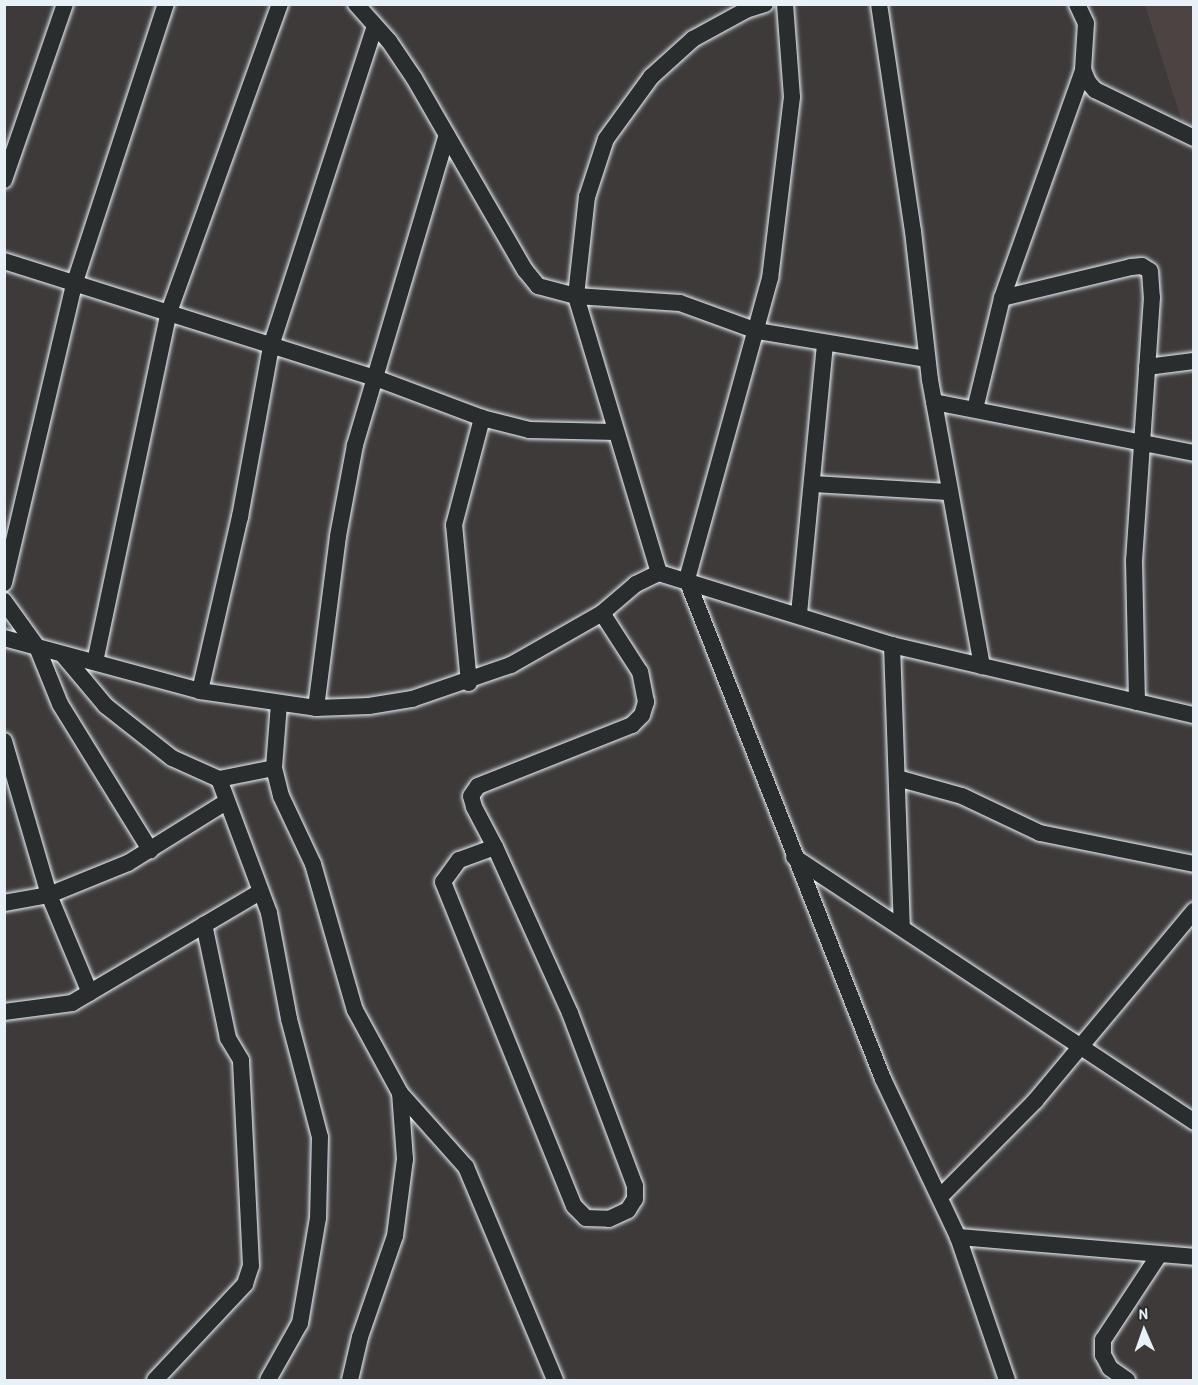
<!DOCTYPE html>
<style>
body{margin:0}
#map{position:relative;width:1198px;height:1385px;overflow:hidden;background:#3e3a3a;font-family:"Patrick Hand",sans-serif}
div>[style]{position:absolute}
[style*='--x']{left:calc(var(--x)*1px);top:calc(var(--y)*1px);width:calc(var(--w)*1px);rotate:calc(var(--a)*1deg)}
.built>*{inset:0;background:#4c4442}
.roads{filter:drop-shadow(0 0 2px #e8f1f8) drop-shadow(0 0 2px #e8f1f8)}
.minor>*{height:16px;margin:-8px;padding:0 8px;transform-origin:8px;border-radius:8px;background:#2a2d2e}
span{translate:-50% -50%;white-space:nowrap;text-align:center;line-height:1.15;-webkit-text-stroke:5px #2a2d2e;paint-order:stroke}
.frame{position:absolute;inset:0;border:6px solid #e8f1f8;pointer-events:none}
.north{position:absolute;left:1114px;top:1301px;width:60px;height:60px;-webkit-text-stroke:4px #2a2d2e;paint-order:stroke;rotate:358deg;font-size:16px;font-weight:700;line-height:24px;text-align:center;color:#e8f1f8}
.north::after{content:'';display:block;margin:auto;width:21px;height:27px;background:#e8f1f8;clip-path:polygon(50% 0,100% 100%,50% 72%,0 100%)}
</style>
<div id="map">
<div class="built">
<i style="clip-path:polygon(1145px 5px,1193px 5px,1193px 157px)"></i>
</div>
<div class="roads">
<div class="minor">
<i style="--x:356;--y:4;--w:50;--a:48.3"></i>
<i style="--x:389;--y:41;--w:45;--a:56"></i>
<i style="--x:414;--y:78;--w:222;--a:60"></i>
<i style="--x:525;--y:270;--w:21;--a:51"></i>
<i style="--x:538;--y:286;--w:39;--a:15"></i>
<i style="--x:576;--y:296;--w:104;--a:3.9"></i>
<i style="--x:680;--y:303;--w:82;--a:20"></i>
<i style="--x:757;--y:331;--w:172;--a:9.4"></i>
<i style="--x:785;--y:4;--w:93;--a:85.7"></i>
<i style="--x:792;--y:97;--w:182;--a:96.9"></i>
<i style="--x:770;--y:278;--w:313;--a:105.4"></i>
<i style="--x:687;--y:580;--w:536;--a:68.56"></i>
<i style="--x:883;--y:1079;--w:175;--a:64.6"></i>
<i style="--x:958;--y:1237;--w:151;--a:71.1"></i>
<i style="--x:879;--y:4;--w:230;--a:81.5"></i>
<i style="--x:913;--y:231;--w:150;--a:83.5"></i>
<i style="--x:930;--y:380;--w:291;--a:79.7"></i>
<i style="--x:1077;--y:4;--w:21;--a:65"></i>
<i style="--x:1086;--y:23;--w:47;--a:93.7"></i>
<i style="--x:1083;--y:70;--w:13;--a:67"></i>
<i style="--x:1088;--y:82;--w:11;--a:49"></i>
<i style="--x:1095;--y:90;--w:110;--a:25.9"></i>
<i style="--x:4;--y:180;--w:186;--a:-70.9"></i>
<i style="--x:4;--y:261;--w:387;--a:17.5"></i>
<i style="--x:373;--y:377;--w:116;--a:20.6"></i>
<i style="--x:482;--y:418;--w:49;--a:14.3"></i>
<i style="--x:529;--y:430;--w:86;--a:1.3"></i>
<i style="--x:1002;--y:298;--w:133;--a:-13.5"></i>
<i style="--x:1131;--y:267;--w:11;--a:-5"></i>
<i style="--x:1142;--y:266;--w:9;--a:32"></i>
<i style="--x:1150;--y:271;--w:26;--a:86"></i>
<i style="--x:1152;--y:297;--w:264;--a:93.9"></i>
<i style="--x:1134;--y:560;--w:142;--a:88.8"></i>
<i style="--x:1147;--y:367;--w:47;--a:-7.3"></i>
<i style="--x:934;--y:402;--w:265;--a:11.1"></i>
<i style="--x:975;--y:409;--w:114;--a:-76.3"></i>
<i style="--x:1002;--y:298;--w:242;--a:-70.4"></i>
<i style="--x:813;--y:484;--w:135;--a:3.4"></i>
<i style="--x:659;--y:573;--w:289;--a:-106.7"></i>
<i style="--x:576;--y:296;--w:100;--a:-83.7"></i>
<i style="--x:587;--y:197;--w:61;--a:-71.9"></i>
<i style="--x:606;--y:139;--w:77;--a:-54"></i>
<i style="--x:651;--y:77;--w:57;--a:-42.1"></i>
<i style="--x:693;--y:39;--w:60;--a:-28.7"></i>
<i style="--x:746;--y:10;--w:20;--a:-18"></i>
<i style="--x:4;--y:583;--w:306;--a:-76.8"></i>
<i style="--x:74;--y:285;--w:296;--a:-71.9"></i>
<i style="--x:4;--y:601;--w:57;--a:54.3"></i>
<i style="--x:37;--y:647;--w:61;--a:68"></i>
<i style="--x:60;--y:704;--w:172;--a:58.3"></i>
<i style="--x:799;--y:614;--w:270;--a:-84.5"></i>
<i style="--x:4;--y:638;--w:203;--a:15.1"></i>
<i style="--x:200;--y:691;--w:117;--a:8.3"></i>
<i style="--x:316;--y:708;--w:53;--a:-2.2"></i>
<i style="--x:369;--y:706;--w:44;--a:-9.2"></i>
<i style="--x:412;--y:699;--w:105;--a:-19"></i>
<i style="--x:511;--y:665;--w:105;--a:-29.7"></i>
<i style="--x:602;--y:613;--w:45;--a:-40.5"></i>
<i style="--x:636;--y:584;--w:25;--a:-26"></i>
<i style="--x:659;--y:573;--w:244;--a:17.2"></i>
<i style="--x:892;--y:645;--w:310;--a:13.1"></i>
<i style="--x:892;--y:645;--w:282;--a:88"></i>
<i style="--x:64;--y:656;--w:65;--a:50"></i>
<i style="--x:106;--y:706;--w:84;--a:38.2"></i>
<i style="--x:172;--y:758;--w:51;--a:24.1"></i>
<i style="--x:219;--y:779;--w:56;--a:-11.3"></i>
<i style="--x:95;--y:662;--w:358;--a:-78.1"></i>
<i style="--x:169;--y:312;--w:327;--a:-70.2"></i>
<i style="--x:469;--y:683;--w:159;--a:-95.4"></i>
<i style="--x:454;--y:525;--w:111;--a:-75.3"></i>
<i style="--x:200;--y:691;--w:179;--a:-77.1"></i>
<i style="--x:240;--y:517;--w:174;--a:-79.7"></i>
<i style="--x:271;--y:346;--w:336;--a:-72"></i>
<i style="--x:279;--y:704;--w:64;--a:94.5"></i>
<i style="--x:274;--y:768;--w:29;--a:76"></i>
<i style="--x:281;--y:796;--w:75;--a:64.8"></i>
<i style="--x:313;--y:864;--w:152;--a:74"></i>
<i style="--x:355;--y:1010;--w:94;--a:61.5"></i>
<i style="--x:400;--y:1093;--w:99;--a:48.3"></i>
<i style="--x:466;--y:1167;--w:231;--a:67.3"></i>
<i style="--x:316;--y:708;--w:173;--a:-82.7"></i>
<i style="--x:338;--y:536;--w:93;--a:-79.4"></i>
<i style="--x:355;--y:445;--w:323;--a:-73.5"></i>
<i style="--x:4;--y:741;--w:160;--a:73.7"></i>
<i style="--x:49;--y:895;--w:106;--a:67.3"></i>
<i style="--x:897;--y:778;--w:67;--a:15.5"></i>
<i style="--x:962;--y:796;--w:86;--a:25.4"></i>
<i style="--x:1040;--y:833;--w:157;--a:11.4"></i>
<i style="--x:219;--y:779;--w:143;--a:69.5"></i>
<i style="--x:269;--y:913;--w:108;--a:79.3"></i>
<i style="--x:289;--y:1019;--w:122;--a:75.3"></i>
<i style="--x:320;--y:1137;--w:81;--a:91.4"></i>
<i style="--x:318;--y:1218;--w:107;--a:99.7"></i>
<i style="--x:300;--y:1323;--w:65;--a:119.3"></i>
<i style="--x:495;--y:847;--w:38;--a:160"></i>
<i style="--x:459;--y:860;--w:27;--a:126"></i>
<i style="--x:443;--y:882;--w:349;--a:68"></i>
<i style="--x:574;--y:1206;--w:17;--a:45"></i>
<i style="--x:586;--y:1218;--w:23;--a:2"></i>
<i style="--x:609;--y:1219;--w:21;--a:-25"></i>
<i style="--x:628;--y:1210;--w:13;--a:-58"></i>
<i style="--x:635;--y:1199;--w:13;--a:-90"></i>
<i style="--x:635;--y:1186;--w:185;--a:-110.6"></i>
<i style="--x:570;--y:1013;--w:182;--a:-114.3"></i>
<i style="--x:495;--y:847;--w:45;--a:-117.7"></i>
<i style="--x:474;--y:807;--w:11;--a:-105"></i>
<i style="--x:471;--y:796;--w:12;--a:-55"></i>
<i style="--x:478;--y:786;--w:166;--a:-21.6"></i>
<i style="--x:632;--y:725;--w:14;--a:-45"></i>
<i style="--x:642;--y:715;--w:14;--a:-73"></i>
<i style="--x:646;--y:702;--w:31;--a:-101"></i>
<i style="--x:640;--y:672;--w:70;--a:-122.8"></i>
<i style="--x:794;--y:857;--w:480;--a:33.5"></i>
<i style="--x:4;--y:903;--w:46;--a:-10.1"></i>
<i style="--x:49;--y:895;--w:85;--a:-22.1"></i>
<i style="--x:128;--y:863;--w:115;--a:-31.9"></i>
<i style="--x:4;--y:1012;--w:69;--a:-7.5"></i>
<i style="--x:72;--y:1003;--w:218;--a:-30.6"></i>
<i style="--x:941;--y:1196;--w:134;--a:-45.3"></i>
<i style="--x:1035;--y:1101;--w:248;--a:-50.1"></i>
<i style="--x:958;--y:1237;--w:237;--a:4.8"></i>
<i style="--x:155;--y:1380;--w:132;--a:-46.8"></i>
<i style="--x:245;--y:1284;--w:19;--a:-72"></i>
<i style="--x:251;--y:1266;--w:206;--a:-92.8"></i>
<i style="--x:241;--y:1060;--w:26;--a:-121"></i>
<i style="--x:228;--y:1038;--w:116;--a:-101.9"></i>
<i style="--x:350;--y:1380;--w:44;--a:-76.9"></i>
<i style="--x:360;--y:1337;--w:107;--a:-70.9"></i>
<i style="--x:395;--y:1236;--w:78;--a:-82.6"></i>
<i style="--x:405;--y:1159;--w:66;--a:-94.3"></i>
<i style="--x:1127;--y:1380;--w:21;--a:-145"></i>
<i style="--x:1110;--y:1368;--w:15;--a:-118"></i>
<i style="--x:1103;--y:1355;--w:15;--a:-90"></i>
<i style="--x:1103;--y:1340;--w:102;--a:-56.6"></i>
</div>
</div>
<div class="frame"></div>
<div class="north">N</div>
</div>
